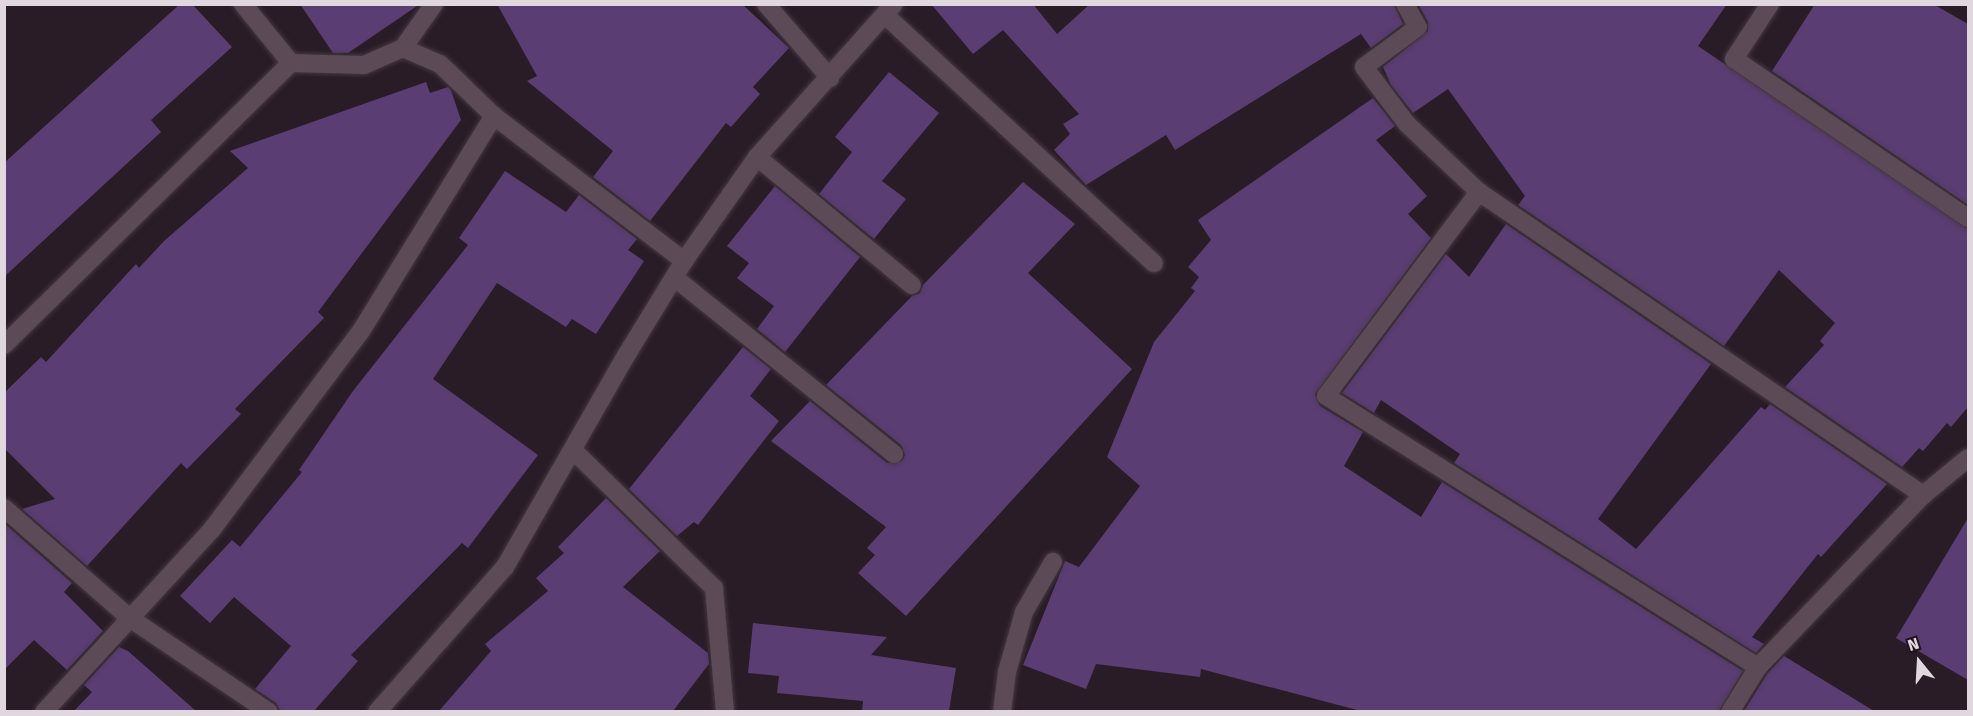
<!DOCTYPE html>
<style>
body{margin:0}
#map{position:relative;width:1973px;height:716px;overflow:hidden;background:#2a1c26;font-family:"Fira Sans",sans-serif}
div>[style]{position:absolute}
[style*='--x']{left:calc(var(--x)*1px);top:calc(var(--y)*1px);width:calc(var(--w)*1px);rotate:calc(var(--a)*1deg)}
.building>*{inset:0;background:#5a3d73}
.roads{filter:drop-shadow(0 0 2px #443841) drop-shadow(0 0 2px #443841)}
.minor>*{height:18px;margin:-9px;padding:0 9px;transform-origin:9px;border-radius:9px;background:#5c4b56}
span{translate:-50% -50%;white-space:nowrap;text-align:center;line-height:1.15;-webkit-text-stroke:4.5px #21131c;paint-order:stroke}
.frame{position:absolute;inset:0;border:6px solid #e1d7de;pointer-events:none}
.north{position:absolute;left:1889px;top:632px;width:60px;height:60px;-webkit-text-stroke:4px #21131c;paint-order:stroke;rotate:342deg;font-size:16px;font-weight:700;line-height:24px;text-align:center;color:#e1d7de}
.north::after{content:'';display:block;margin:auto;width:21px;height:27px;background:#e1d7de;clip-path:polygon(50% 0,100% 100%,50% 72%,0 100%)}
</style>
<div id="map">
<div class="building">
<i style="clip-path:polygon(180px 4px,192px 4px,232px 47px,151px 120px,161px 132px,4px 277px,4px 163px)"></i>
<i style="clip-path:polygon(300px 4px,420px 4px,348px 53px,333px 53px)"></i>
<i style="clip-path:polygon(497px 4px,742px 4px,789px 48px,753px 87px,760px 94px,731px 127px,726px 123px,650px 221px,593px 177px,613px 151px,527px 81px,537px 76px)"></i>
<i style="clip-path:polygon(931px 4px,1033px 4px,1057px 34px,1090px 4px,1394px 4px,1403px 24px,1371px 48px,1361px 34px,1175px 150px,1166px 135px,1086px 185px,1054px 150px,1070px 134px,1063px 124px,1079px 114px,1003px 30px,973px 54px)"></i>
<i style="clip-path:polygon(1418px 4px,1727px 4px,1698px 46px,1968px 229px,1968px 407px,1951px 427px,1947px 423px,1923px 451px,1919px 448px,1902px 467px,1785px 387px,1824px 345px,1820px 341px,1835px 323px,1779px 270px,1724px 346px,1518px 205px,1525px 196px,1448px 89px,1413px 113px,1391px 85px,1383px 67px,1428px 31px,1428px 22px)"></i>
<i style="clip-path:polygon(1815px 4px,1933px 4px,1968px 24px,1968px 205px,1772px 71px)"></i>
<i style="clip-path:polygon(889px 72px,939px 113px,882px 181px,906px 199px,874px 239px,819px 194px,852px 152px,835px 137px)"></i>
<i style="clip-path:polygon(426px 82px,430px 93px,448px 87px,451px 90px,461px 120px,318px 312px,324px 318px,235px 409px,241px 414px,187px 469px,181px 463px,87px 566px,22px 509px,55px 499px,4px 448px,4px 393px,41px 357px,46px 362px,136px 264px,139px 268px,164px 241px,248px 168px,230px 151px)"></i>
<i style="clip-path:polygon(1373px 98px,1395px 126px,1376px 140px,1427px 196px,1408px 214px,1431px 238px,1315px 394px,1320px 406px,1363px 432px,1344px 466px,1421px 517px,1442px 482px,1743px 671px,1719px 711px,1361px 711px,1201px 669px,1200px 677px,1096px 664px,1086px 689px,1023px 665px,1065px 561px,1079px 567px,1140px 486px,1107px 457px,1154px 342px,1195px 291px,1191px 288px,1199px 277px,1188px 267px,1211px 240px,1198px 220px)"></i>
<i style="clip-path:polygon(505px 171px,566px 212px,579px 195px,637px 239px,628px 250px,644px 261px,596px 334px,572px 319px,566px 327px,497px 283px,433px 379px,538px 455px,468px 548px,462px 543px,351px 655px,358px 661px,314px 711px,280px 711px,276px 703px,255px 689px,291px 646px,234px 597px,210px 623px,180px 596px,232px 540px,240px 547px,302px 472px,299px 470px,353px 391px,468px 245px,459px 238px)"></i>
<i style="clip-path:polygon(1023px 182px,1075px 224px,1028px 273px,1132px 369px,906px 616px,858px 573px,875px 555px,867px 548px,886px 527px,771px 441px,810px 401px,887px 463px,902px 461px,905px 455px,901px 445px,826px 385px,912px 296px,920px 293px,923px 285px)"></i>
<i style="clip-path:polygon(775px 186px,860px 257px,785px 352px,757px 329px,774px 306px,737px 278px,749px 263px,727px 246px)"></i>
<i style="clip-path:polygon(1506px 224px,1711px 364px,1598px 519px,1636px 549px,1761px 407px,1765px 410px,1770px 404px,1887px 484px,1821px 557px,1818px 554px,1752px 637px,1764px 644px,1756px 653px,1454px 463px,1460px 454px,1381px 400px,1374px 413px,1342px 393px,1446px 254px,1469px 277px)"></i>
<i style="clip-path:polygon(743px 347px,771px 369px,750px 396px,779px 421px,698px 525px,694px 522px,677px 536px,629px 489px)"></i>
<i style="clip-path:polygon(606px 498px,660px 551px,623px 587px,708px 653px,709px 664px,673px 711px,439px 711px,491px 651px,485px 644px,548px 591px,536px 578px,564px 553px,558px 547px)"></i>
<i style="clip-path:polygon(1968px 518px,1968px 680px,1896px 638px)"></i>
<i style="clip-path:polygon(4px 523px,72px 583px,64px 592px,103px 631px,67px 670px,34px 640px,4px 670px)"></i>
<i style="clip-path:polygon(753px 623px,887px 637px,871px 655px,956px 668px,949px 711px,862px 711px,863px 701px,777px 693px,779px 676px,748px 673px)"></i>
<i style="clip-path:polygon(119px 647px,128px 651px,196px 711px,74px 711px,92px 692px,84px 685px)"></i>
<i style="clip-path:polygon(1784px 656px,1874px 711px,1744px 711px,1767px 674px)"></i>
</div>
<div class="roads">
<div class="minor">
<i style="--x:243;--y:4;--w:76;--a:50.9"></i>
<i style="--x:291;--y:63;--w:73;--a:1.6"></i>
<i style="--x:364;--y:65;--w:43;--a:-23.6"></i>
<i style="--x:403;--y:48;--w:40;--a:23.4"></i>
<i style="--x:440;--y:64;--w:75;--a:43.9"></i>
<i style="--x:494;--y:116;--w:239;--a:37.3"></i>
<i style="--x:766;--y:4;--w:98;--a:49.1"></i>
<i style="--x:1405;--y:4;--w:26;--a:61"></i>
<i style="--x:1418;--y:27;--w:67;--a:143.5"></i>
<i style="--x:1364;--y:67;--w:71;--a:53"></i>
<i style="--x:1407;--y:124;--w:99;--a:43.4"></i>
<i style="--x:1479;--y:192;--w:538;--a:34.31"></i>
<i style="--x:1770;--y:4;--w:66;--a:123.2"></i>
<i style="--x:1734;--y:59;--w:283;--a:34.2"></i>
<i style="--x:885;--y:15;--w:366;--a:42.7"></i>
<i style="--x:403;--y:48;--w:54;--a:-54.8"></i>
<i style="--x:757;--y:157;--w:201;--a:39.6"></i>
<i style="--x:1479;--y:192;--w:255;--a:126.9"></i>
<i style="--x:1326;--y:396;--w:510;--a:32.1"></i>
<i style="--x:675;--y:278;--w:281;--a:38.8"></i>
<i style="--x:4;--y:345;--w:402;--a:-44.5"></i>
<i style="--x:574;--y:451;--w:196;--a:44.4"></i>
<i style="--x:714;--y:588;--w:124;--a:84.9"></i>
<i style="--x:4;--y:508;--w:169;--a:41.2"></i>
<i style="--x:131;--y:619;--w:166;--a:34"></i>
<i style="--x:44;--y:712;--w:250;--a:-47.4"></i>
<i style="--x:213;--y:528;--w:246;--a:-53.1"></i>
<i style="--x:361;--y:331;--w:253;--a:-58.3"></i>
<i style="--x:377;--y:712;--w:193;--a:-48.6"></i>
<i style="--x:505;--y:567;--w:245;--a:-60.2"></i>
<i style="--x:627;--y:354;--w:109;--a:-58.5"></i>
<i style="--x:684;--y:261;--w:127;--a:-54.9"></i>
<i style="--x:757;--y:157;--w:205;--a:-48.2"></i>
<i style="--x:1002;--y:712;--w:40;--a:-82.9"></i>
<i style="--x:1007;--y:672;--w:62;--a:-74.2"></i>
<i style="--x:1024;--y:612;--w:58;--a:-59.9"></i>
<i style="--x:1730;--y:712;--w:53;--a:-58.1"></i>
<i style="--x:1758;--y:667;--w:238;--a:-46.2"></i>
<i style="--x:1923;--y:495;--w:58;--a:-39.4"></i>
</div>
</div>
<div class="frame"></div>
<div class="north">N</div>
</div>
